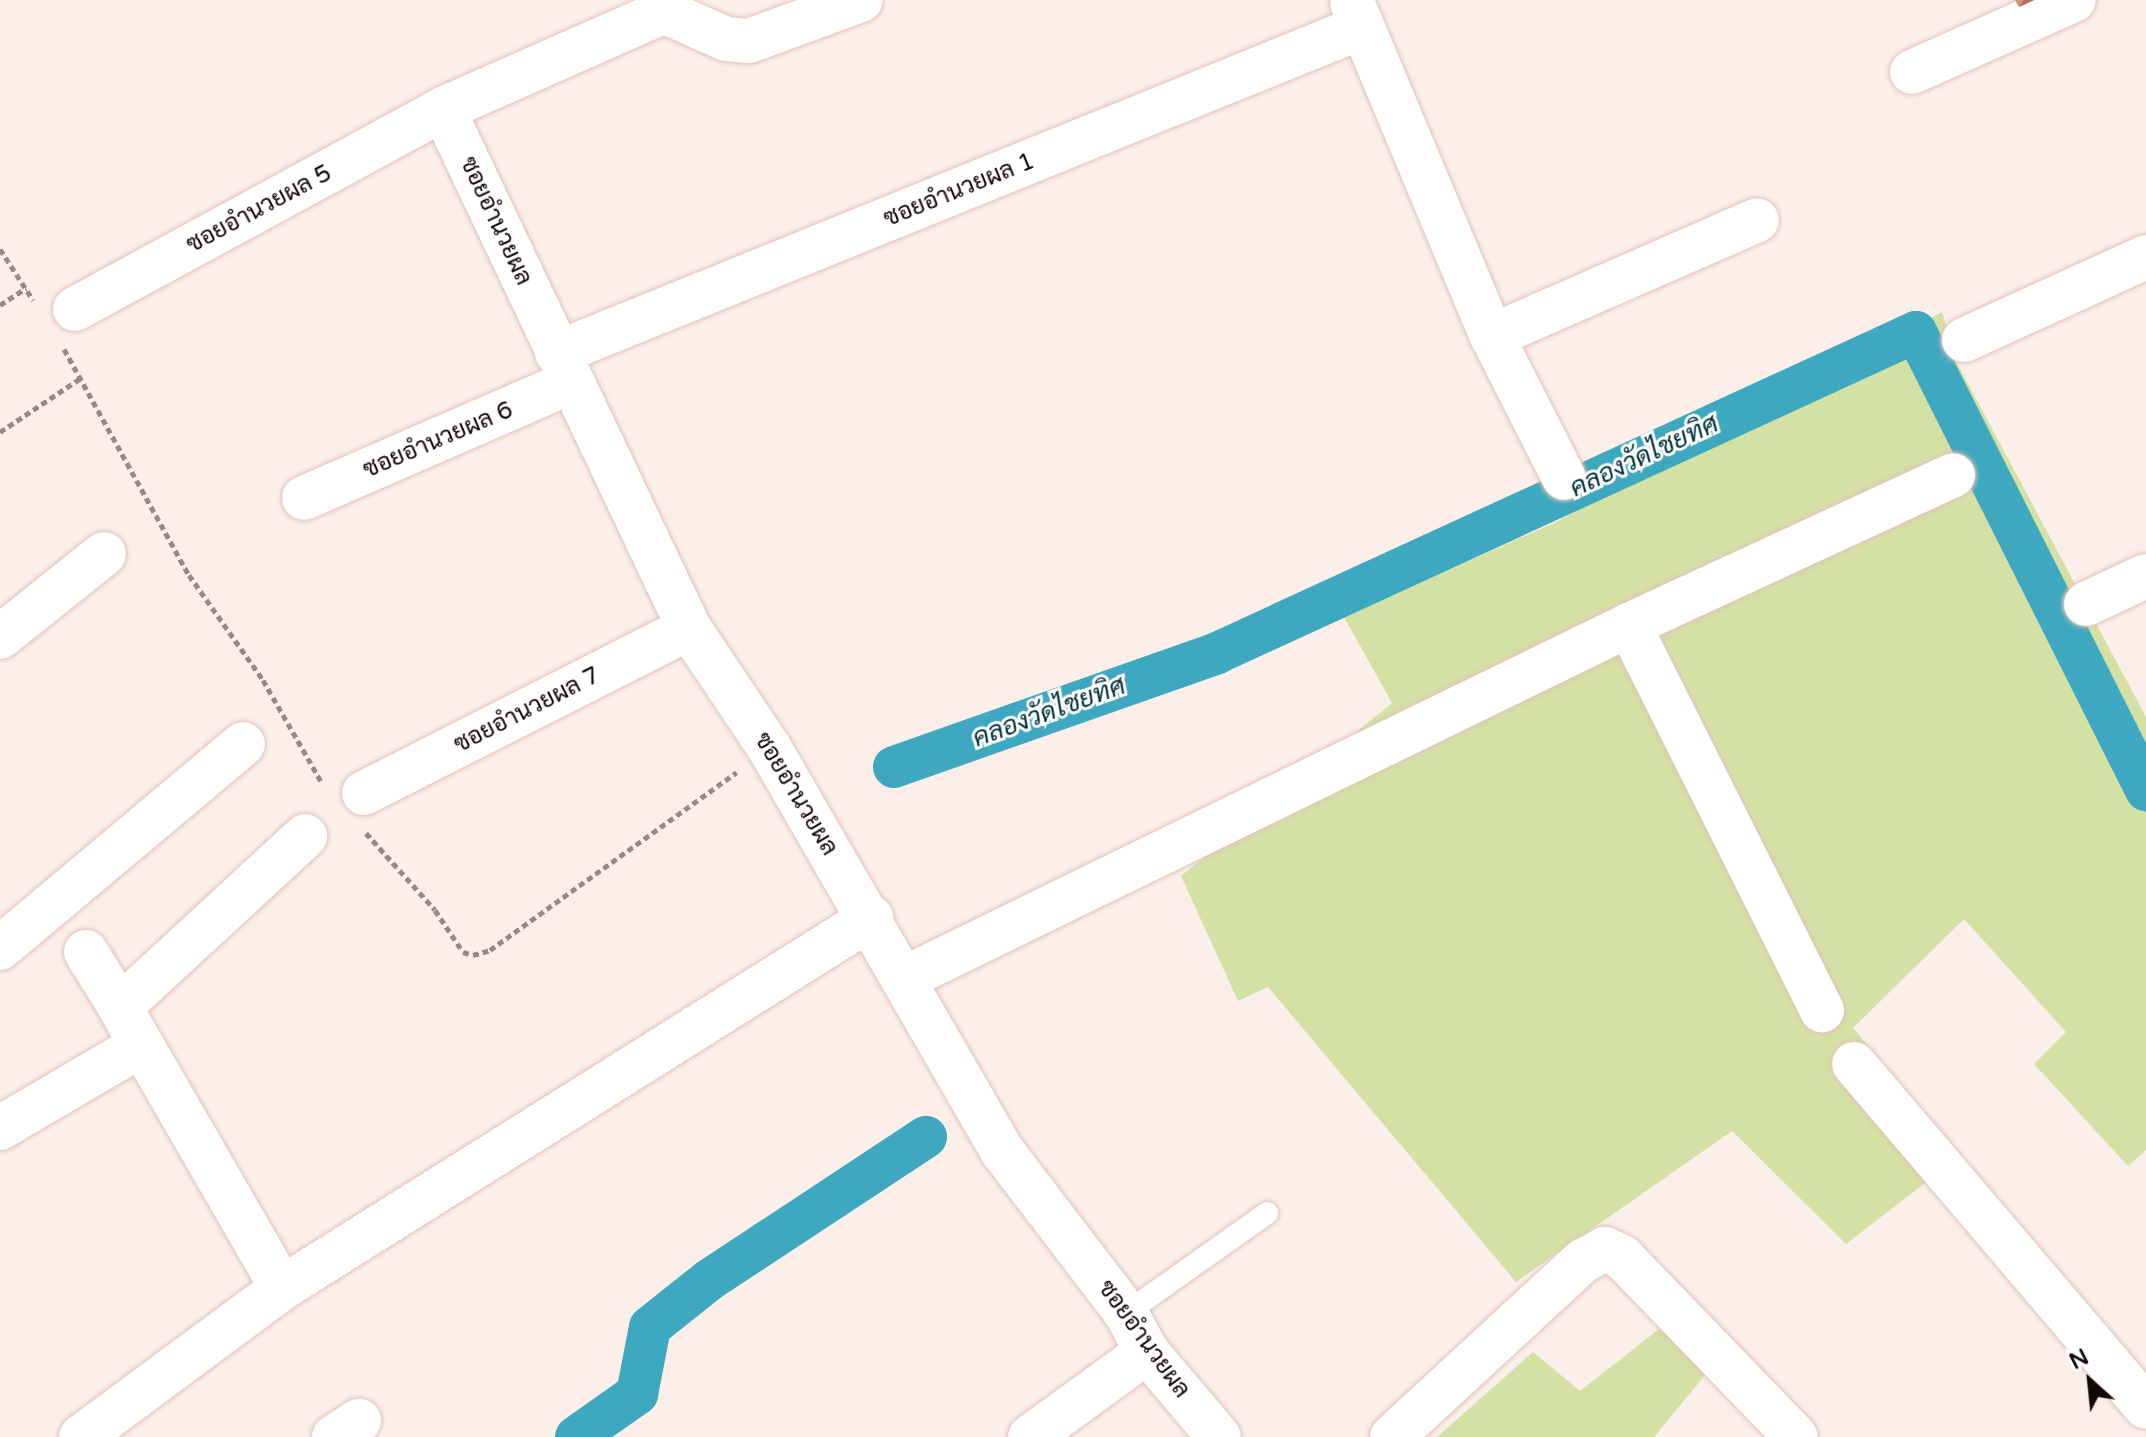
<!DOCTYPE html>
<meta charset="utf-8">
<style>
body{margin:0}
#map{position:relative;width:2146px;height:1437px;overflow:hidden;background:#fcefea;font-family:"Varela Round",Sarabun,sans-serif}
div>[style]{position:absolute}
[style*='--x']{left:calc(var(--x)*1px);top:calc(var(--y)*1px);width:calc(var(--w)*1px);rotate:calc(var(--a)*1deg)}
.green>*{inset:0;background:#d4e1a4}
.canal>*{height:42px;margin:-21px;padding:0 21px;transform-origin:21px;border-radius:21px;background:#3da8bf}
.path>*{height:5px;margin-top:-2.5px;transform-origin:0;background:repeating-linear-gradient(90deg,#968a86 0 6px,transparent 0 10px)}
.roads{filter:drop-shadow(0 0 2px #e1c2b6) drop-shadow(0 0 2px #e1c2b6)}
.service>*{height:22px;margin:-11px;padding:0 11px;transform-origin:11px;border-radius:11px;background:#fff}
.minor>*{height:44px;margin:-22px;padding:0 22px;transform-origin:22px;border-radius:22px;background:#fff}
.wall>*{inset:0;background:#d18f75}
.shaded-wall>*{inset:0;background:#aa745f}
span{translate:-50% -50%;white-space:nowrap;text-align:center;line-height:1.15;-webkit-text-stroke:6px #fff;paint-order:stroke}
.street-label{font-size:24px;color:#130906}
.water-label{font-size:26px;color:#00313a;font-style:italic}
.north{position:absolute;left:2050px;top:1341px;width:80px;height:80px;-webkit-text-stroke:6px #fff;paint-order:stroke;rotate:333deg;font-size:22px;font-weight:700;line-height:32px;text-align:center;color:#130906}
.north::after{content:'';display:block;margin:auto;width:28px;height:36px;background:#130906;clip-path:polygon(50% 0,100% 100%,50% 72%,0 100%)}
</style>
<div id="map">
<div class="green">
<i style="clip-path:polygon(1942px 312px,1957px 363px,2146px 717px,2146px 1150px,2128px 1166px,2034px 1064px,2066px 1032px,1964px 919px,1853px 1028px,1960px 1156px,1846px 1244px,1732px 1131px,1516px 1282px,1268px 987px,1238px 1001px,1181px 876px,1392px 703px,1344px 617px,1558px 521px)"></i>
<i style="clip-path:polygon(1659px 1329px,1719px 1358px,1654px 1437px,1437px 1437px,1533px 1352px,1580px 1391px)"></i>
</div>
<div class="canal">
<i style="--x:894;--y:767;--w:343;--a:-19.4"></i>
<i style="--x:1217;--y:653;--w:769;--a:-24.67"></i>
<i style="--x:1916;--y:332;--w:513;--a:63.33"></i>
<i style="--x:576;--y:1437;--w:75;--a:-35.2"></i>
<i style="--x:637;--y:1394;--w:68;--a:-79"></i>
<i style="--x:650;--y:1327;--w:75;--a:-38.5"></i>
<i style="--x:709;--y:1280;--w:260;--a:-33.4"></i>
</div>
<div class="path">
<i style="--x:0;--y:249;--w:61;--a:57.1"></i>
<i style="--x:0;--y:305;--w:31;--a:-33"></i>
<i style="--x:64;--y:349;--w:258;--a:61.1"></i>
<i style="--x:189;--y:575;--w:128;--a:54.8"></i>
<i style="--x:263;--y:680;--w:119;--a:60.2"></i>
<i style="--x:0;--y:432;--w:97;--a:-33.7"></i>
<i style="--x:366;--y:833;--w:103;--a:48.1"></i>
<i style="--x:435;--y:910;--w:50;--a:56.3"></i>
<i style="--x:463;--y:952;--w:10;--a:17"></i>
<i style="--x:473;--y:955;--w:18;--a:-16"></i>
<i style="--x:490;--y:950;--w:304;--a:-35.8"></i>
</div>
<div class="roads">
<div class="service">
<i style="--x:1126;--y:1313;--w:173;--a:-35.3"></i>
</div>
<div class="minor">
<i style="--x:1352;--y:2;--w:362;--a:67.3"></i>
<i style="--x:1492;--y:336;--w:159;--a:63.1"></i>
<i style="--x:1912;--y:72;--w:177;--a:-24"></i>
<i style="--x:443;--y:109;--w:574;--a:64.64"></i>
<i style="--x:689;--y:628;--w:146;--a:56.2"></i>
<i style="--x:770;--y:749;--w:466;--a:60"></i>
<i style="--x:1003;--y:1152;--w:203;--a:52.6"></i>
<i style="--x:1126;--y:1313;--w:44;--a:61.7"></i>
<i style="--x:1147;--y:1352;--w:111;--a:49.7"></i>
<i style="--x:75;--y:309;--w:419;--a:-28.5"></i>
<i style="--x:443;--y:109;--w:235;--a:-23.8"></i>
<i style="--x:658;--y:14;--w:12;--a:0"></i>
<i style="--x:670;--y:14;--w:61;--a:24.1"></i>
<i style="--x:726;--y:39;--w:23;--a:5"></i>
<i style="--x:749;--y:41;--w:119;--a:-20.1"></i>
<i style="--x:1492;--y:336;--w:289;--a:-23.6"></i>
<i style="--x:1964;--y:340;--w:200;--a:-24.5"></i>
<i style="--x:557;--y:353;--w:869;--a:-22.05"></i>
<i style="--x:304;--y:498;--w:291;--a:-23.5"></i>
<i style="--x:2086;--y:604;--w:66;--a:-25"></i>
<i style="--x:1629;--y:625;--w:431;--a:63.4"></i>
<i style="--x:0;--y:637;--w:133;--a:-38.6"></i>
<i style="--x:364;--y:793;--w:364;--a:-26.9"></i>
<i style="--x:0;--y:948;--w:317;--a:-40"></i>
<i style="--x:86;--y:952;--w:65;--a:58.3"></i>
<i style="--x:905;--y:978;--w:805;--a:-25.99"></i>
<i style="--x:1629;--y:625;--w:357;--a:-24.8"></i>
<i style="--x:1854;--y:1064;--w:450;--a:49.6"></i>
<i style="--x:0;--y:1128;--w:162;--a:-30.4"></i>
<i style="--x:282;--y:1288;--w:324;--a:-120"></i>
<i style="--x:120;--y:1007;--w:252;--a:-42.7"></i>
<i style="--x:81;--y:1437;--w:250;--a:-36.5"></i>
<i style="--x:282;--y:1288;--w:696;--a:-32.14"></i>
<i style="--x:334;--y:1437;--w:30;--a:-33"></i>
<i style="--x:1030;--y:1437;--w:145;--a:-36"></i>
<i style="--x:1392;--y:1437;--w:260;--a:-42.7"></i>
<i style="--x:1583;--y:1261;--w:25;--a:-29"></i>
<i style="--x:1605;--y:1249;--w:19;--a:25"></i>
<i style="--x:1622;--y:1257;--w:250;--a:46"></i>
</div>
</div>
<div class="wall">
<i style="clip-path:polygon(2015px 0,2034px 0,2019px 7px)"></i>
</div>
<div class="shaded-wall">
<i style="clip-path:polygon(2024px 0,2034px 0,2019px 7px)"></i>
</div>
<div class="street-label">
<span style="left:959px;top:190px;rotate:-22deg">ซอยอำนวยผล 1</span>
<span style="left:259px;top:209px;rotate:-28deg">ซอยอำนวยผล 5</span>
<span style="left:496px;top:221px;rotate:65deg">ซอยอำนวยผล</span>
<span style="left:438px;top:440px;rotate:-23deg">ซอยอำนวยผล 6</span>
<span style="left:527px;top:710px;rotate:-27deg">ซอยอำนวยผล 7</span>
<span style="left:796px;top:794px;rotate:59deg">ซอยอำนวยผล</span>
<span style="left:1144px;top:1339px;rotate:54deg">ซอยอำนวยผล</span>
</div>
<div class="water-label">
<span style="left:1644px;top:456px;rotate:-25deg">คลองวัดไชยทิศ</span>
<span style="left:1049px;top:712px;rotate:-20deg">คลองวัดไชยทิศ</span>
</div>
<div class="north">N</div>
</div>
